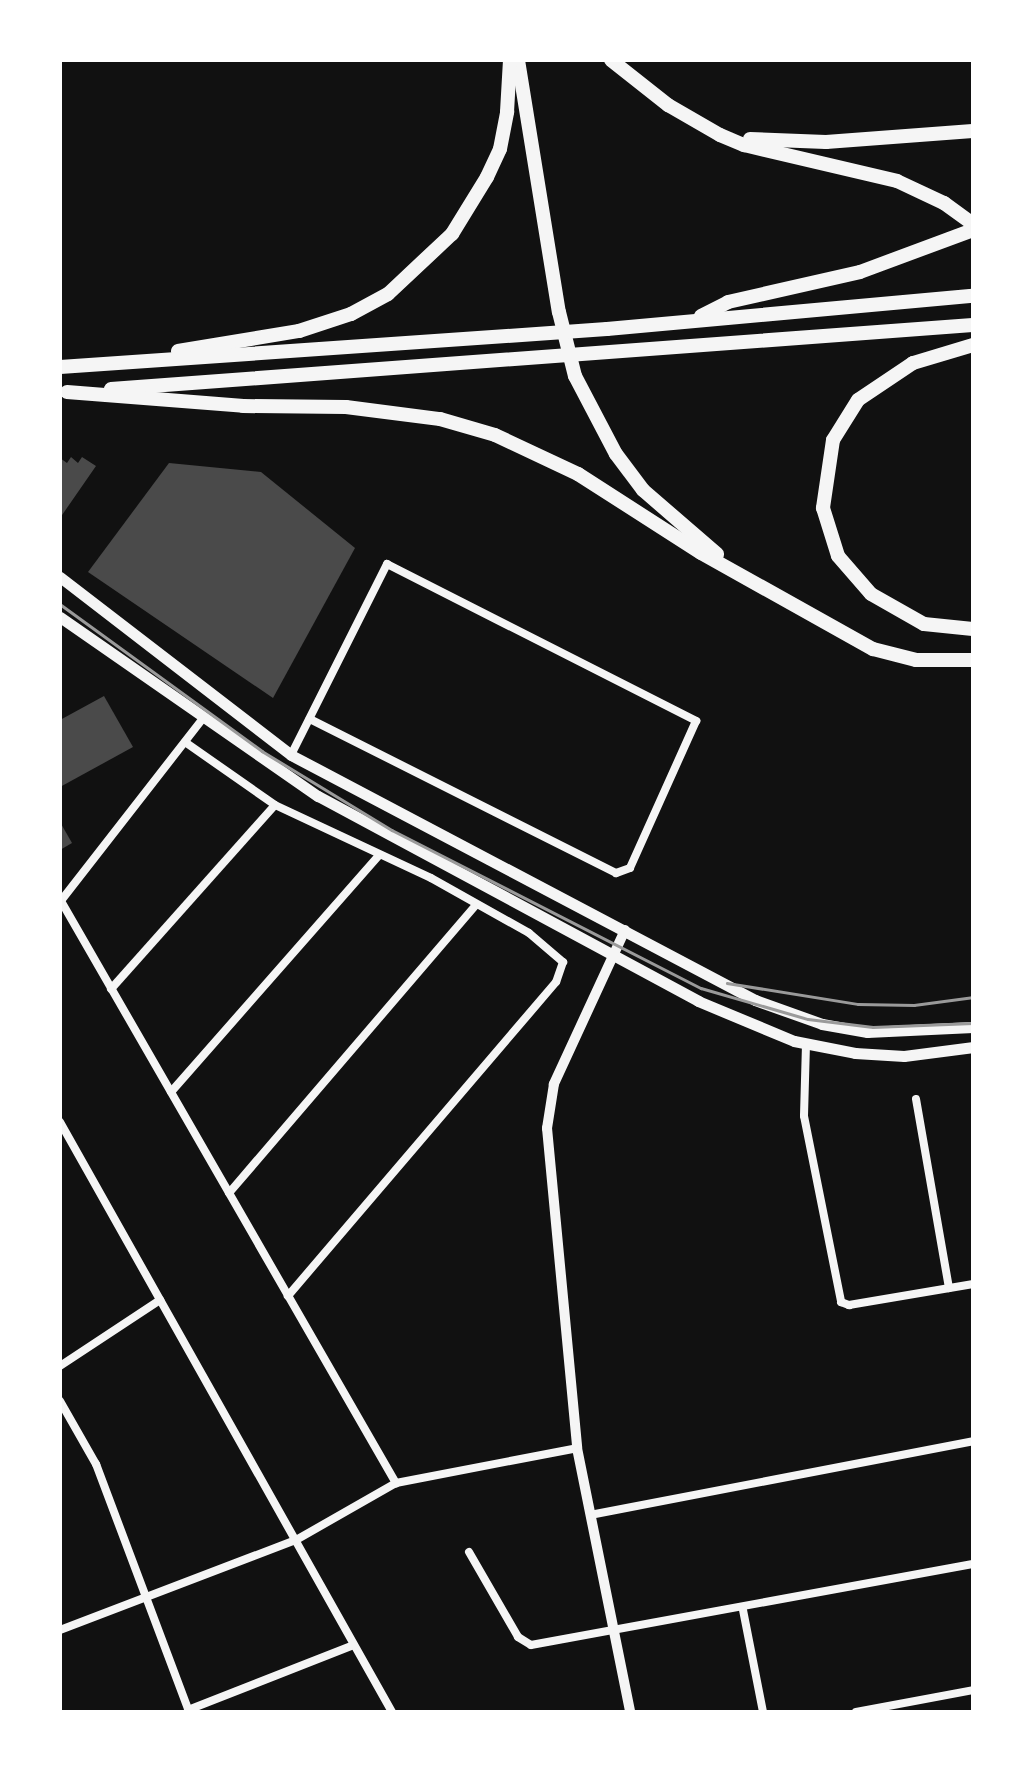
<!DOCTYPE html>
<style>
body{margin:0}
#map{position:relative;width:1033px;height:1772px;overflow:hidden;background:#111;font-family:Montserrat,sans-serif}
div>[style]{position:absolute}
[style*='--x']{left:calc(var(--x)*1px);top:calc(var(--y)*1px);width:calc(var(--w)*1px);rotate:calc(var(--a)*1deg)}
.building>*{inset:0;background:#4a4a4a}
.minor>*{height:8px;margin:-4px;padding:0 4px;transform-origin:4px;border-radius:4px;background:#f5f5f5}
.tertiary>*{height:10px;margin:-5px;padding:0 5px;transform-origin:5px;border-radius:5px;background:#f5f5f5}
.secondary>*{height:11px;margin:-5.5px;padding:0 5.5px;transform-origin:5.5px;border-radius:5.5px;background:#f5f5f5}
.motorway>*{height:14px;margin:-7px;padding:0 7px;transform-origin:7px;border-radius:7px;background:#f5f5f5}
.tram>*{height:2.5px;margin:-1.25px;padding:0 1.25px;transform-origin:1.25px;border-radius:1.25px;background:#9a9a9a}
span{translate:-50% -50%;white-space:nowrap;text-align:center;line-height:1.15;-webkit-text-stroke:9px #fff;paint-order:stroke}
.frame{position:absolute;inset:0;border:62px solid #fff;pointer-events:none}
</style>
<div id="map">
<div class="building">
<i style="clip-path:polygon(71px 457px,78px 463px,82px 457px,96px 466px,60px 518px,60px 458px,67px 463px)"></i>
<i style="clip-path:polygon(169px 463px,261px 472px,355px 548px,273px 698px,88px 572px)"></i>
<i style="clip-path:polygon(104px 696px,133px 747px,60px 787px,60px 720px)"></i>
<i style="clip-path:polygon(60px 822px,72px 843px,60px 850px)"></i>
</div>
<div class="minor">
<i style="--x:185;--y:742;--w:110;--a:35"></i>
<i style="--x:275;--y:805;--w:172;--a:25.1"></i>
<i style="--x:431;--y:878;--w:112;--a:29.3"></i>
<i style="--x:529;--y:933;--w:45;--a:40.5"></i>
<i style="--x:563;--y:962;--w:21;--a:109"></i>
<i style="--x:556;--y:982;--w:413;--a:130.5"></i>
<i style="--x:291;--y:755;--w:214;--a:-63.3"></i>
<i style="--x:387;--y:564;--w:347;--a:26.9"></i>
<i style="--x:696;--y:721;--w:161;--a:114.2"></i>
<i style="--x:630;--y:868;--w:15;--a:160"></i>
<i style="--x:616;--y:873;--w:343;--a:-153.3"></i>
<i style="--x:61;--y:901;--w:672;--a:60.08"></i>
<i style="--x:60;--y:902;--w:233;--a:-52.1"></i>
<i style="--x:111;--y:989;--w:246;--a:-48.3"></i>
<i style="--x:806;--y:1044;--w:72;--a:91.6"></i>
<i style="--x:804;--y:1116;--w:190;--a:78.7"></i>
<i style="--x:841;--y:1302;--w:9;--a:21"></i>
<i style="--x:849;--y:1305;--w:126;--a:-9.6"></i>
<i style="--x:171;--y:1092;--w:315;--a:-48.7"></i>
<i style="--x:916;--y:1099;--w:192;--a:80.1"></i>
<i style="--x:60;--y:1122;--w:677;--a:60.63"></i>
<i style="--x:229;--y:1193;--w:379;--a:-49.4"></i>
<i style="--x:60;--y:1366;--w:120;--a:-33.4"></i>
<i style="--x:60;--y:1401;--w:73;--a:60.3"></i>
<i style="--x:96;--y:1464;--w:265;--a:69.4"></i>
<i style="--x:590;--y:1515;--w:390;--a:-10.9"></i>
<i style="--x:469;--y:1552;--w:98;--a:60"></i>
<i style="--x:518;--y:1637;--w:15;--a:32"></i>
<i style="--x:531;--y:1645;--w:449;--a:-10.4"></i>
<i style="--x:743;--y:1610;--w:104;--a:78.9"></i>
<i style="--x:60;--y:1630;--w:253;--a:-20.9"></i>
<i style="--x:296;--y:1540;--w:115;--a:-29.7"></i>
<i style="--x:396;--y:1483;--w:184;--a:-10.9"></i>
<i style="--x:188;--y:1710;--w:178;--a:-21.4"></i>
<i style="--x:856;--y:1712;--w:119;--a:-10.6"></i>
</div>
<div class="tertiary">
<i style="--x:625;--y:930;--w:170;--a:114.8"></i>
<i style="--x:554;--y:1084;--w:45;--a:99"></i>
<i style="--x:547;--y:1128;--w:321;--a:84.6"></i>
<i style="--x:577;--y:1448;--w:269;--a:78.6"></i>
</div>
<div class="secondary">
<i style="--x:60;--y:577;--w:292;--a:37.6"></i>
<i style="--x:291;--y:755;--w:525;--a:27.83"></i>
<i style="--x:755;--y:1000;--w:71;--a:19.7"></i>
<i style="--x:822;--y:1024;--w:46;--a:10.1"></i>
<i style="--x:867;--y:1032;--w:106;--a:-2.7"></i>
<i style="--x:60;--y:617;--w:314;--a:34.8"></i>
<i style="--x:318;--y:796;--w:432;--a:28.3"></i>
<i style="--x:698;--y:1001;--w:104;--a:22.6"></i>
<i style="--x:794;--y:1041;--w:62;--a:11.1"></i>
<i style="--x:855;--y:1053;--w:49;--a:3.5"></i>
<i style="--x:904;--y:1056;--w:70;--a:-7.4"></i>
</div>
<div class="motorway">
<i style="--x:518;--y:60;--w:255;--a:80.8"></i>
<i style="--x:559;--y:312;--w:66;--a:76"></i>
<i style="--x:575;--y:376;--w:88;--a:62.3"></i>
<i style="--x:616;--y:454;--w:45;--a:53.1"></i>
<i style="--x:643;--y:490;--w:98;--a:40.9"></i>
<i style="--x:611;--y:60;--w:73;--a:38.3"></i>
<i style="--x:668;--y:105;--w:60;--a:30"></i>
<i style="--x:720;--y:135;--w:26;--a:23"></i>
<i style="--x:744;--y:145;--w:157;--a:13.2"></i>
<i style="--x:897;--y:181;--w:52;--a:25.1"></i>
<i style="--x:944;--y:203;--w:36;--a:36"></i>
<i style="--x:750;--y:139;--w:76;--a:2.3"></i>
<i style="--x:826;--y:142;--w:147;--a:-4.3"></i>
<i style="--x:701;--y:316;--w:30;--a:-27"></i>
<i style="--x:728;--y:302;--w:135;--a:-12.8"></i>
<i style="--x:860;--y:272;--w:121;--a:-20.4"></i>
<i style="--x:973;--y:345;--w:63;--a:163.3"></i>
<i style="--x:913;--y:363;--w:66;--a:146.1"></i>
<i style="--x:858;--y:400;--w:47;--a:122"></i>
<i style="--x:833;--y:440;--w:69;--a:98.4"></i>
<i style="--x:823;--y:508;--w:50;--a:72.6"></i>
<i style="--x:838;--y:556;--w:50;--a:49"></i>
<i style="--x:871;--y:594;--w:61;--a:29.5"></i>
<i style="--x:924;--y:624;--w:49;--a:5.8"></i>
<i style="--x:178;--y:351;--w:123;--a:-9.4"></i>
<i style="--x:299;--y:331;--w:55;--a:-18.1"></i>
<i style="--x:351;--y:314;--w:42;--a:-28.4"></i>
<i style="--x:388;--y:294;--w:88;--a:-43.2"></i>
<i style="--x:452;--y:234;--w:67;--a:-58.4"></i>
<i style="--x:487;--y:177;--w:31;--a:-65"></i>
<i style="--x:500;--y:149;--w:38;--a:-79"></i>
<i style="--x:507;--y:112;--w:52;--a:-86.7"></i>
<i style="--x:60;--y:367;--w:548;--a:-3.97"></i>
<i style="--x:607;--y:329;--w:367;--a:-5.2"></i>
<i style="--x:111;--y:389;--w:864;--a:-4.25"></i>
<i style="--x:67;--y:392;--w:177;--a:4.5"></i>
<i style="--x:243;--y:406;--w:103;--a:0.6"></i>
<i style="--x:346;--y:407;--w:95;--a:7.3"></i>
<i style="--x:440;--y:419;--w:57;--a:16.2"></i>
<i style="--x:495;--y:435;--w:92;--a:25.2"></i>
<i style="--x:578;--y:474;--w:146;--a:32.7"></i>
<i style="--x:701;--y:553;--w:197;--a:29.2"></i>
<i style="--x:873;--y:649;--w:44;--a:14.3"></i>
<i style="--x:916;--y:660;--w:57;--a:0"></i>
</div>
<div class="tram">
<i style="--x:60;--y:604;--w:250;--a:36"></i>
<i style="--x:262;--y:751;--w:152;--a:31.3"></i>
<i style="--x:392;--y:830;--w:347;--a:27.1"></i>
<i style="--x:701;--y:988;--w:111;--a:16.2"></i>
<i style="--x:808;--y:1019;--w:65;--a:7"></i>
<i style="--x:873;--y:1027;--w:100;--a:-2.3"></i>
<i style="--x:727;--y:983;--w:133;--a:9.1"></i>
<i style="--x:858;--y:1004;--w:56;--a:1"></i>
<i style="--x:914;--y:1005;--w:60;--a:-7.7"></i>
</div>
<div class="frame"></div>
</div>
